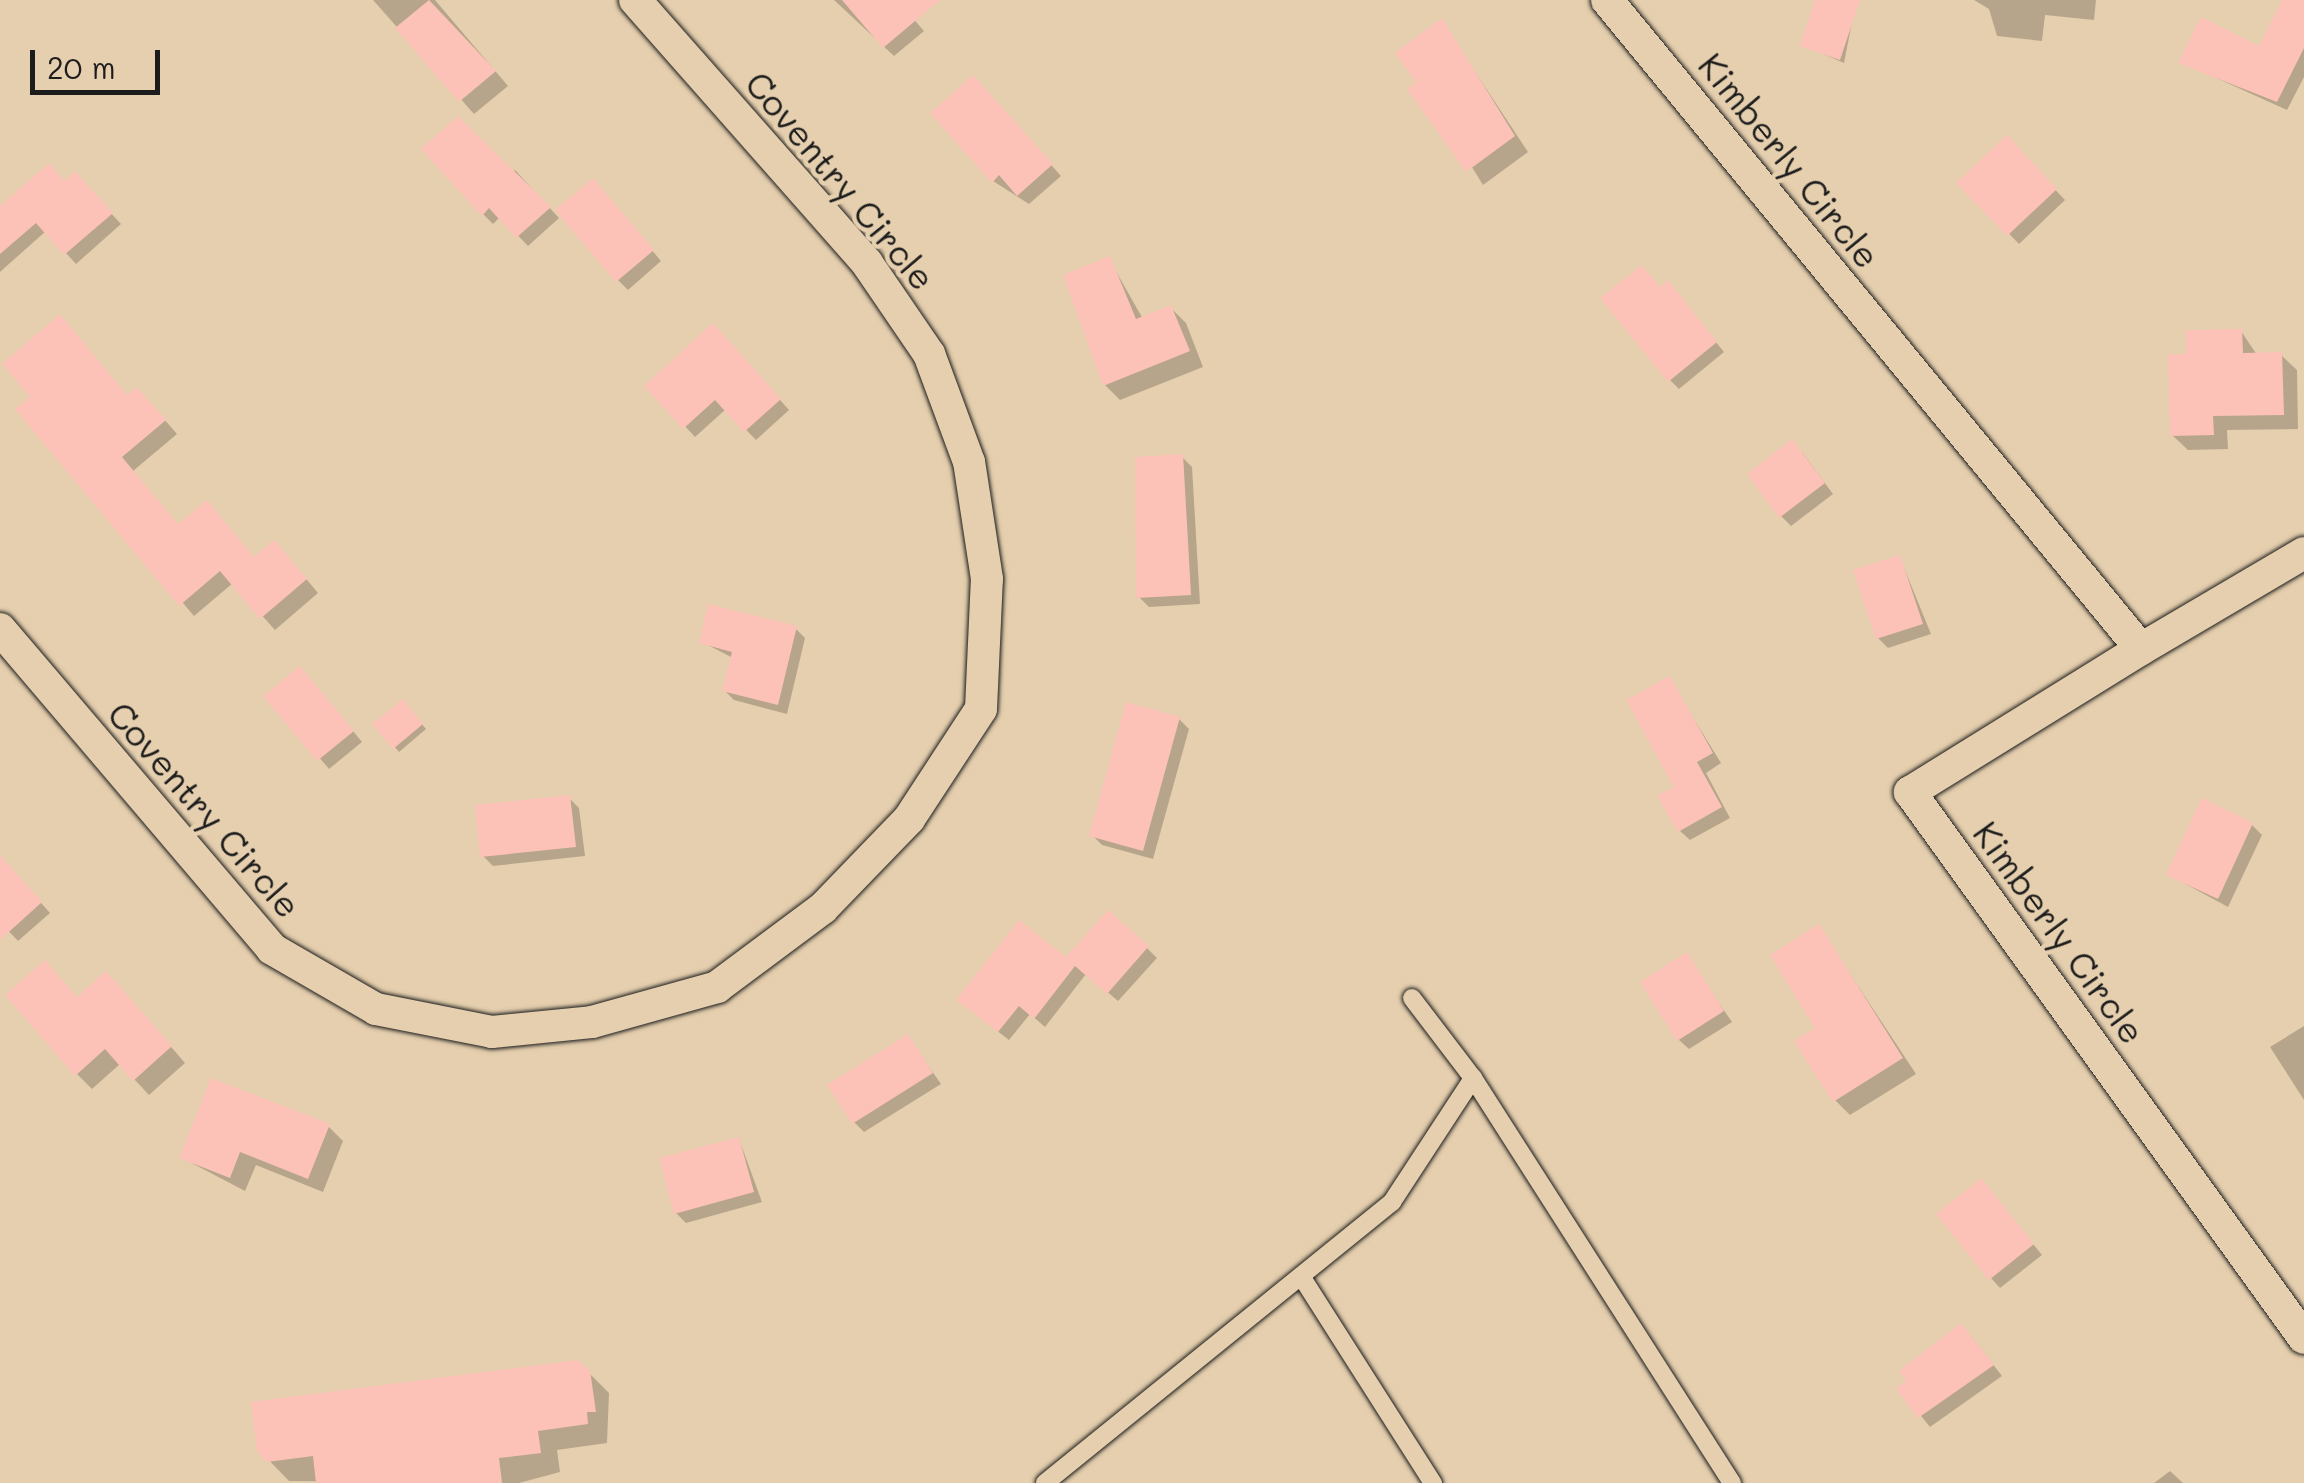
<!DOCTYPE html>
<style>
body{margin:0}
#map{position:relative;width:2304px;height:1483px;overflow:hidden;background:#e5cfae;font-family:Mali,sans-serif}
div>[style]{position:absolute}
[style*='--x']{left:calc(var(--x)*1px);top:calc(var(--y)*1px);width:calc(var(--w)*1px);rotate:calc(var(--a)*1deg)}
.shadow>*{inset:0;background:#0003}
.building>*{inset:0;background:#fdc2b7}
.roads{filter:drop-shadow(0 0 2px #1c1c1c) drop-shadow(0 0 2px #1c1c1c)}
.lane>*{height:18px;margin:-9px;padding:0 9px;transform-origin:9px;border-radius:9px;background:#e5cfae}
.street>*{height:32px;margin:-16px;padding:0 16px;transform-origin:16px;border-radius:16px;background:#e5cfae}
span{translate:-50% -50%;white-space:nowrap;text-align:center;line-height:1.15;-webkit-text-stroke:9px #e5cfae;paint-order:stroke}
.street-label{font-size:35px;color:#1c1c1c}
.scale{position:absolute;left:30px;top:50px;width:130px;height:45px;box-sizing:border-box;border:5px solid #1c1c1c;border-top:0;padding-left:12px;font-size:30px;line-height:35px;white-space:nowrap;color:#1c1c1c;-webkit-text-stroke:8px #e5cfae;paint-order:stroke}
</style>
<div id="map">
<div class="shadow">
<i style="clip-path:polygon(373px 0,435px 0,508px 86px,474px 114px)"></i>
<i style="clip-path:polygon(834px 0,897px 0,924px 31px,894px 56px)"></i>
<i style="clip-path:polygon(1974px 0,2096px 0,2094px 20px,2045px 15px,2042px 41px,1997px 36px,1989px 9px)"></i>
<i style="clip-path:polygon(2304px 15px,2304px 77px,2287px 110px,2181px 62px,2260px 50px)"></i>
<i style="clip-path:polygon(1442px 22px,1528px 152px,1483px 185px,1420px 83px)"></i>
<i style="clip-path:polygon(1852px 22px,1844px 63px,1803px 45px)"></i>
<i style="clip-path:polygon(983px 88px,1061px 176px,1029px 204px,993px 181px)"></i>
<i style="clip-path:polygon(2007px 139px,2065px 200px,2019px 244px,1960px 183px)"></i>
<i style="clip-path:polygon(515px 170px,559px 218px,528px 246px,500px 217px,493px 224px,483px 214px)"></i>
<i style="clip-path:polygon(84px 184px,121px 224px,76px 264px,46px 231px,0 272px,0 209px)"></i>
<i style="clip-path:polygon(602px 191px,661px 261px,628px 290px,618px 280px)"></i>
<i style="clip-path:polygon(1109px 259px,1143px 319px,1171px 308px,1186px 323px,1203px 367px,1120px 400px,1105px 385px)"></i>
<i style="clip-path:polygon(1661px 289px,1676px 293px,1724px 352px,1679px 389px,1670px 380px)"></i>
<i style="clip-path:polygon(2241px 331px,2257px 355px,2281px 355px,2297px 370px,2298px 429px,2227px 430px,2228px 449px,2188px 450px,2172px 435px,2189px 356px)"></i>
<i style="clip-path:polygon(723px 336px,789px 410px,756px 440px,726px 409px,695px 437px,648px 386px)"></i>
<i style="clip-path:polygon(128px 397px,150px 403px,177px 434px,133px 471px,179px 527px,255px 559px,287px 556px,318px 593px,275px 630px,233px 583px,194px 616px,19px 409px)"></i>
<i style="clip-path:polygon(1802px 452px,1833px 494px,1791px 526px,1781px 516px)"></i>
<i style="clip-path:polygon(1182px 457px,1192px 467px,1200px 604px,1149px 607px,1139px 597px)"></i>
<i style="clip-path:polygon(1900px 558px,1931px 634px,1888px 648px,1878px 638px)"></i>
<i style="clip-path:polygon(795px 628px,805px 638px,787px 714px,734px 700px,724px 690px,733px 658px,702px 642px)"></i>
<i style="clip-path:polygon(310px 679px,362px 742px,329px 769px,267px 696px)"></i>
<i style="clip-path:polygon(1669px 679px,1721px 763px,1706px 773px,1730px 818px,1690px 840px,1680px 831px)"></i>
<i style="clip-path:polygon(403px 702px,426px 729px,399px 752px,376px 725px)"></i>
<i style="clip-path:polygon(1179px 719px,1189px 729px,1153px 859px,1102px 845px,1092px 835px)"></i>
<i style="clip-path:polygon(569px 798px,579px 808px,585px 856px,493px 866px,483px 856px)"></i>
<i style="clip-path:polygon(2252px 825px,2262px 835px,2228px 907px,2169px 875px)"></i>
<i style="clip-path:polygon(0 857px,50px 913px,18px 941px,0 922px)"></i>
<i style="clip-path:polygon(1819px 927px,1916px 1074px,1850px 1115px,1835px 1100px,1819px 1029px)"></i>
<i style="clip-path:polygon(1147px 948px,1157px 958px,1118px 1001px,1086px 974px,1045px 1027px,1030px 1014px,1009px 1040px,969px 1009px,1067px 960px)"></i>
<i style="clip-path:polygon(1686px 955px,1732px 1022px,1689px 1049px,1679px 1040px)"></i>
<i style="clip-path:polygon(121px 989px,185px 1063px,149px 1095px,120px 1064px,92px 1089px,77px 1074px,78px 999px)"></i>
<i style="clip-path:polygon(2304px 1026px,2304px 1100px,2270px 1047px)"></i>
<i style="clip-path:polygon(908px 1037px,941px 1084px,864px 1132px,854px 1122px)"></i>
<i style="clip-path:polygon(328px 1126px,343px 1141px,323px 1192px,256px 1165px,245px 1191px,182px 1158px)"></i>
<i style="clip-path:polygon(739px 1139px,762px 1202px,686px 1223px,676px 1213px)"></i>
<i style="clip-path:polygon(1990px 1191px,2042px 1255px,2000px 1288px,1991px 1278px)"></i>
<i style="clip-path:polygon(1971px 1336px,2002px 1376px,1930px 1427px,1899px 1389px)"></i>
<i style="clip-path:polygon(588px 1372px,609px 1393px,607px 1443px,557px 1450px,560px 1472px,519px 1483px,289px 1481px,259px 1450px)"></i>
<i style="clip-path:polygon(2170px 1471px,2183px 1483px,2154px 1483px)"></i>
</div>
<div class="building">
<i style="clip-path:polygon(429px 0,496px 71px,459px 102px,395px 28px)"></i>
<i style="clip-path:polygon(842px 0,940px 0,883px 48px)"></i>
<i style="clip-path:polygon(1815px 0,1860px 0,1840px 60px,1800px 46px)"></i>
<i style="clip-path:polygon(2282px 0,2304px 0,2304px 48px,2277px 102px,2178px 63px,2201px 17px,2259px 46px)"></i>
<i style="clip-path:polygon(1442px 18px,1515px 136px,1466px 172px,1407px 89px,1416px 82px,1395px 53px)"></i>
<i style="clip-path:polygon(973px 75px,1053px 164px,1017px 196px,999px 175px,992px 183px,930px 113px)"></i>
<i style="clip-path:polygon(458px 116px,551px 207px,516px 238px,489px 208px,482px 216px,421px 149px)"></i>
<i style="clip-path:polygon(2007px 135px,2057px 189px,2007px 236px,1956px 183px)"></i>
<i style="clip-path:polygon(49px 163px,64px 181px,75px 171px,113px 213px,64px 255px,36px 223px,0 254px,0 206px)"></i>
<i style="clip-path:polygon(593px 178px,654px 250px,616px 282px,555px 210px)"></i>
<i style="clip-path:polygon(1110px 256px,1136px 319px,1171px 305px,1190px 351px,1103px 386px,1063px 275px)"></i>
<i style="clip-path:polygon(1642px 265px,1660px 287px,1668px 280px,1717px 342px,1668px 382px,1600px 298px)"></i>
<i style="clip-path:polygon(60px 314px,127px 395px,137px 387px,166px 420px,122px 457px,178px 524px,207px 500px,254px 557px,274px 540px,307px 579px,260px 619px,220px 571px,179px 606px,15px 409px,30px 397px,2px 364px)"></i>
<i style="clip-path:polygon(713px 323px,781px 399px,744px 432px,715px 400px,683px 429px,644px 386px)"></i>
<i style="clip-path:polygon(2242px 329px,2243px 353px,2282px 352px,2284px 415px,2213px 416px,2214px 435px,2170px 436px,2168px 354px,2186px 354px,2186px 330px)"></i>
<i style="clip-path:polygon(1792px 439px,1825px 483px,1779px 518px,1747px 474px)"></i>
<i style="clip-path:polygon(1183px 454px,1191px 595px,1136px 598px,1135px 457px)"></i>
<i style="clip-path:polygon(1900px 555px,1923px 624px,1876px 639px,1853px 570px)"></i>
<i style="clip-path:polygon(708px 604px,797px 626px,778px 705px,722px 691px,732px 652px,699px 643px)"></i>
<i style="clip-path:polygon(300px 666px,354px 731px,317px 761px,263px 696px)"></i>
<i style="clip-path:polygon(1670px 676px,1713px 753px,1697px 762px,1722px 807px,1678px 832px,1657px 796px,1674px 787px,1626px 700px)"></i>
<i style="clip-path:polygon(403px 699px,423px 724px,393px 749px,372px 724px)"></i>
<i style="clip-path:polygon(1126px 702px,1180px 717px,1143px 851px,1089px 836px)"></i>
<i style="clip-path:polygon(570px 795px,576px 847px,480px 857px,475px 805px)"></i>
<i style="clip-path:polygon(2202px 798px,2253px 823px,2218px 899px,2166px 875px)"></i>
<i style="clip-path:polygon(0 855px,42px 902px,0 940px)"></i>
<i style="clip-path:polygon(1108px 910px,1149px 946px,1107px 994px,1075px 966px,1034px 1019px,1019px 1006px,998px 1032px,956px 1000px,1019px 920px,1066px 957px)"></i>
<i style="clip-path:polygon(1819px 924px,1903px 1058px,1833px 1102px,1794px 1041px,1815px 1028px,1770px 955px)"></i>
<i style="clip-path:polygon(1687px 952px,1724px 1011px,1677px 1041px,1640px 982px)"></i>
<i style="clip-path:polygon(45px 960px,77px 997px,106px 971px,172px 1046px,133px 1081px,105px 1049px,75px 1076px,5px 995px)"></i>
<i style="clip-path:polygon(908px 1034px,933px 1073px,852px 1124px,827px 1085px)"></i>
<i style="clip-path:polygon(211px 1078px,330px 1124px,308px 1179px,240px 1152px,230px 1178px,179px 1158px)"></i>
<i style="clip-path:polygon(739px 1137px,754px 1192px,674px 1214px,659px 1158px)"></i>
<i style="clip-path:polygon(1981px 1178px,2034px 1244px,1989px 1280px,1936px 1214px)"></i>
<i style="clip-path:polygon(1961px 1323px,1994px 1365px,1918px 1418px,1896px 1389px,1906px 1381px,1899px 1371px)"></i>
<i style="clip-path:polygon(577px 1360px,590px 1370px,596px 1412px,587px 1412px,588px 1424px,538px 1431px,541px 1453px,499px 1458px,502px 1483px,316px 1483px,313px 1456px,267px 1462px,257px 1451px,251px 1402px)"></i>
</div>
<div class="roads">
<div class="lane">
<i style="--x:1412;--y:998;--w:101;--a:52.7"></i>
<i style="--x:1473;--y:1078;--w:481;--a:57.4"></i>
<i style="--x:1301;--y:1276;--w:246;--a:57.5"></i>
<i style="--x:1045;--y:1483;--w:447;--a:-39"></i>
<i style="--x:1392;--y:1202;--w:148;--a:-56.8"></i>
</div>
<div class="street">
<i style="--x:1607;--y:0;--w:840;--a:50.55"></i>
<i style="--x:2141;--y:649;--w:189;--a:-30.5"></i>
<i style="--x:0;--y:629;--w:420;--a:49.6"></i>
<i style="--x:272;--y:949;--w:120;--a:30"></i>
<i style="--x:376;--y:1009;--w:118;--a:11.2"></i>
<i style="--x:492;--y:1032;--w:100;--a:-5.7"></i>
<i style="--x:592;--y:1022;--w:130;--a:-15.6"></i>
<i style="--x:717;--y:987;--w:132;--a:-36.7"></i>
<i style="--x:823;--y:908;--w:124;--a:-46"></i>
<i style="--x:909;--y:819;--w:131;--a:-56.8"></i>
<i style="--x:981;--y:709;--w:130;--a:-87.4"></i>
<i style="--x:987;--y:579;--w:118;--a:-98.7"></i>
<i style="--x:969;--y:462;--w:115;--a:-110.3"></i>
<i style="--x:929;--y:354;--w:110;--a:-124.3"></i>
<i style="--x:867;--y:263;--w:351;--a:-131.4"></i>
<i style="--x:2141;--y:649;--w:272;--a:148.2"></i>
<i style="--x:1910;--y:792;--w:673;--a:54.19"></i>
</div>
</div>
<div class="street-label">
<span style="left:1790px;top:160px;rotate:51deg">Kimberly Circle</span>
<span style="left:841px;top:180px;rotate:50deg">Coventry Circle</span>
<span style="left:205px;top:809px;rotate:49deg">Coventry Circle</span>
<span style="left:2060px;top:932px;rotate:54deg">Kimberly Circle</span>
</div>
<div class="scale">20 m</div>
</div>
